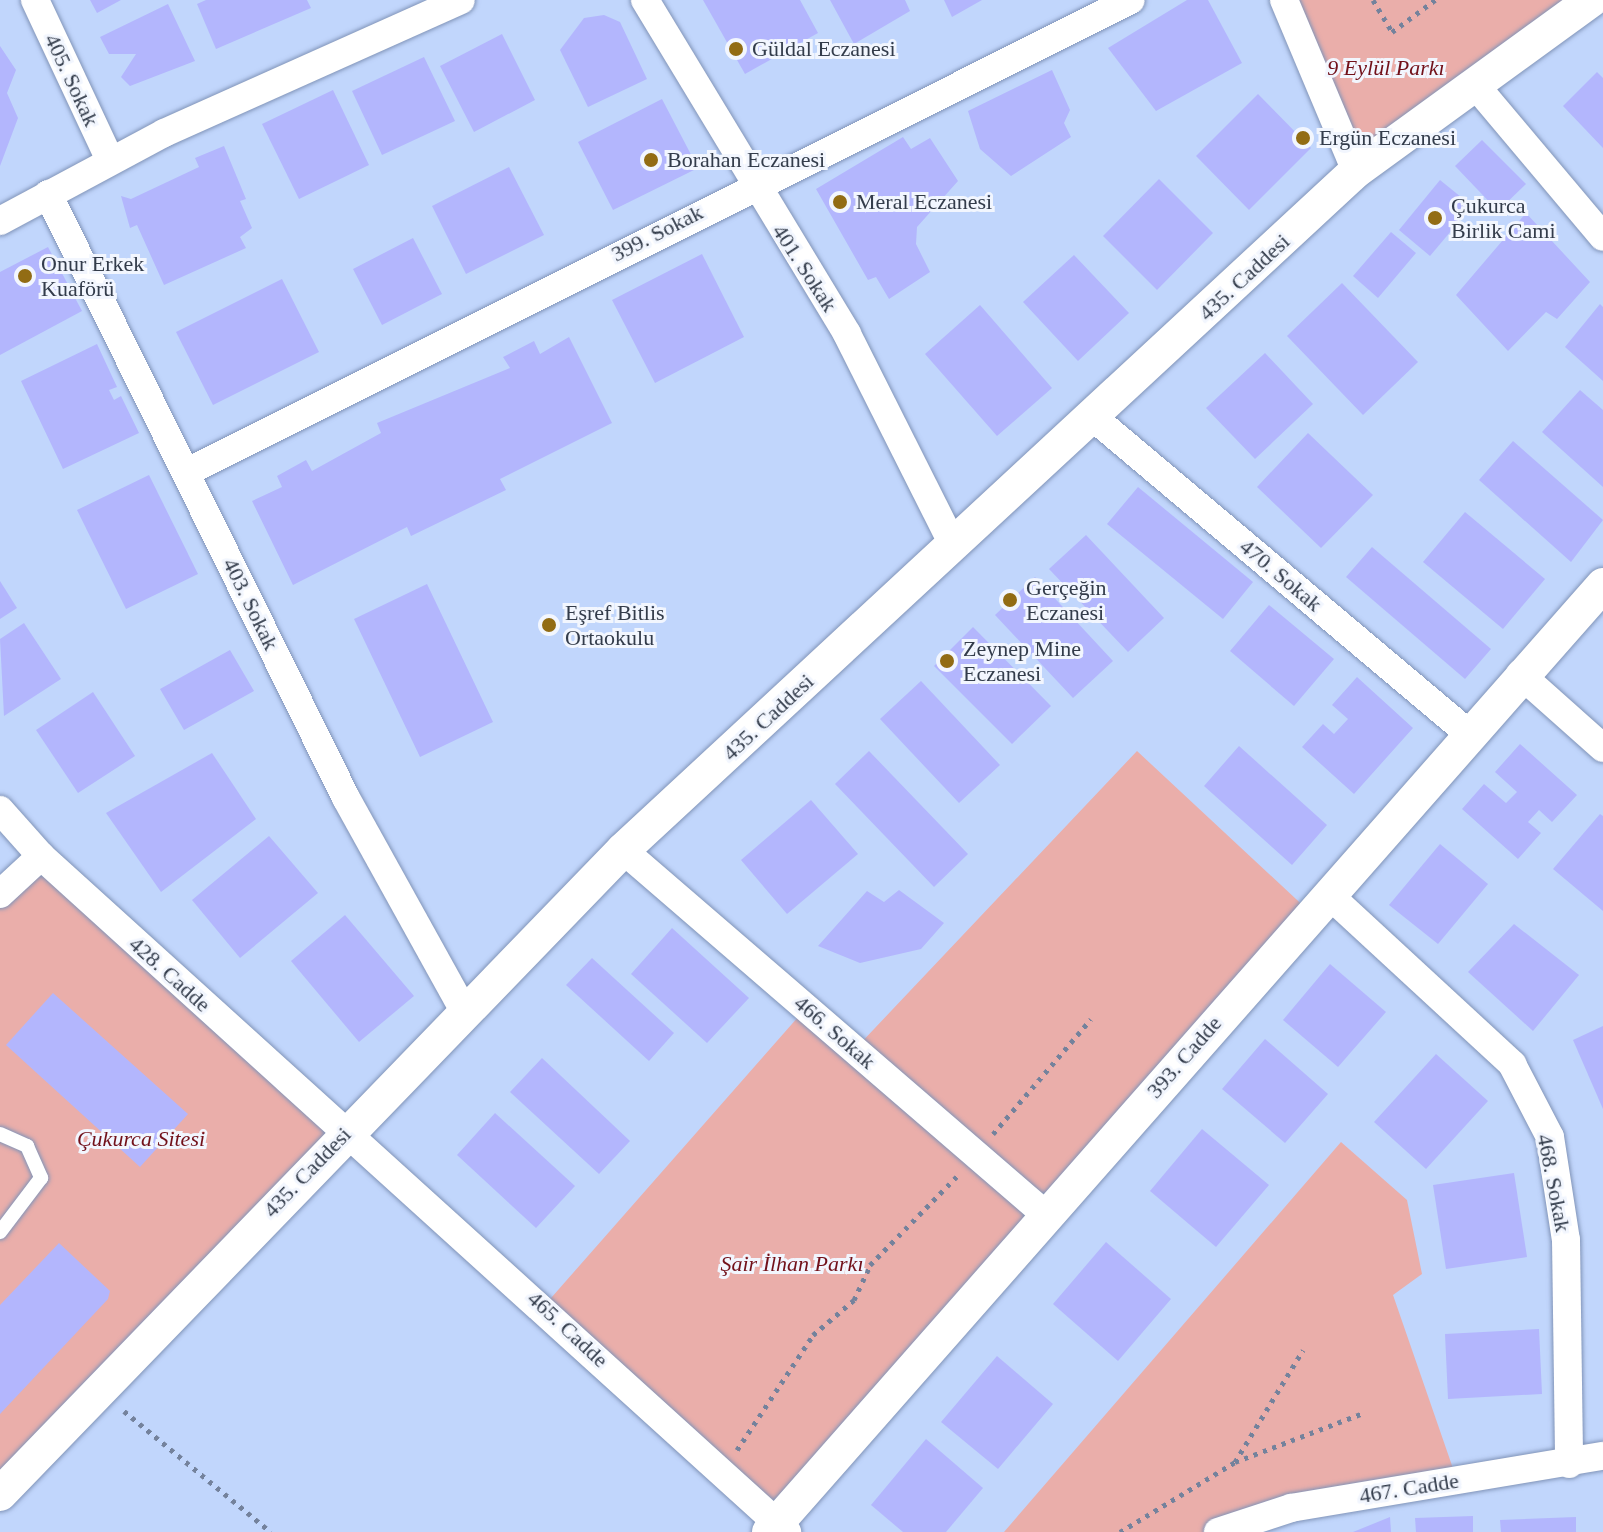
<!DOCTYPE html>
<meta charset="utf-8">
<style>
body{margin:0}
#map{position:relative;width:1603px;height:1532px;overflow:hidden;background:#c1d6fc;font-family:"Times New Roman",serif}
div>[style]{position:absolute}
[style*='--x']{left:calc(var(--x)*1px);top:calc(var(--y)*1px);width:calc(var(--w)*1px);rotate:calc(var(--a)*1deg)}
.green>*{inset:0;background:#eaaeaa}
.building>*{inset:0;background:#b3b6fd}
.path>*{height:5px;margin-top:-2.5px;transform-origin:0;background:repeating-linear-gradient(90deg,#74829c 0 4px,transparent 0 10px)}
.roads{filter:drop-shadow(0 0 2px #8194b8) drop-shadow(0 0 2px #8194b8)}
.service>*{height:14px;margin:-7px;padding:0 7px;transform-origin:7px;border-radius:7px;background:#fff}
.minor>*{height:28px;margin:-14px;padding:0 14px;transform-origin:14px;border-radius:14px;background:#fff}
.tertiary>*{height:34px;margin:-17px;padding:0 17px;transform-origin:17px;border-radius:17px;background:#fff}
.dots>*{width:22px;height:22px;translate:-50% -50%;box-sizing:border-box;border:4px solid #f2f6fe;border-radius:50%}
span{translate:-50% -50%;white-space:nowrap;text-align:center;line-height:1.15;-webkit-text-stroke:6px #f2f6fe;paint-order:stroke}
.poi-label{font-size:22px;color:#333c4b}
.left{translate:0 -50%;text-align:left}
.park-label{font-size:22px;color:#72111a;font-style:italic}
.street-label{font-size:22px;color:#333c4b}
</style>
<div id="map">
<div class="green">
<i style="clip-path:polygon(1284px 0,1591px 0,1356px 171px)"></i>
<i style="clip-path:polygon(1137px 751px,1311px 913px,777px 1523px,544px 1306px,806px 1008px,857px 1047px)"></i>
<i style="clip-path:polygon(41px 856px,345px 1133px,0 1494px,0 894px)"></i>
<i style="clip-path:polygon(1341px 1142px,1407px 1200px,1422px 1274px,1393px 1295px,1457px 1480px,1218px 1532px,1004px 1532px)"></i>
</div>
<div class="building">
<i style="clip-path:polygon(90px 0,121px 0,97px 13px)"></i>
<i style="clip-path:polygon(206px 0,307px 0,311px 8px,216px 49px,197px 4px)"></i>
<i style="clip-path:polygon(703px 0,800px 0,818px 33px,745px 74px)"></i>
<i style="clip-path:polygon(830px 0,905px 0,910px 11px,854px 44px)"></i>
<i style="clip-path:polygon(944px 0,982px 0,952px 17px)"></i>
<i style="clip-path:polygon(1187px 0,1208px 0,1242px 63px,1156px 111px,1108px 48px)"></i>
<i style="clip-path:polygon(168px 4px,195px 61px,130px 86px,121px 77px,136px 54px,109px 54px,100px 37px)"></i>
<i style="clip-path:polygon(604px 15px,620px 22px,647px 79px,588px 107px,560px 50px,584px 18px)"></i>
<i style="clip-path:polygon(502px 34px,535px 100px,474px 132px,440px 66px)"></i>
<i style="clip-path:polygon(0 46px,16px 70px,7px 93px,18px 118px,0 166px)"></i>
<i style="clip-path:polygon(424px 57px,455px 121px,382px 155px,352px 91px)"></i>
<i style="clip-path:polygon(1052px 70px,1070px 110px,1064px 123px,1071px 137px,1011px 176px,980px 149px,968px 111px)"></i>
<i style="clip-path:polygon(1597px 72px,1603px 78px,1603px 148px,1563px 106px)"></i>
<i style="clip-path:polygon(333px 90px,369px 165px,299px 199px,262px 124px)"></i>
<i style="clip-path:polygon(1258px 94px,1311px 148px,1249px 210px,1196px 156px)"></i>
<i style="clip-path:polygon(662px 99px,698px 168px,613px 210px,578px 142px)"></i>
<i style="clip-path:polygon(903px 137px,911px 149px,930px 138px,958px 181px,917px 227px,916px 244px,930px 272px,889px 299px,876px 277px,868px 280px,816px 189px)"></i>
<i style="clip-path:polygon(1482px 140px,1526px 184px,1498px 211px,1455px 166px)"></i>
<i style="clip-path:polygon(224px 146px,246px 199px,240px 201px,252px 228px,240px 237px,246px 248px,164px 285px,137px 225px,130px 228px,121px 196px,131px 199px,199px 167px,195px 158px)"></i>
<i style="clip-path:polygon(509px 167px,544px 235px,466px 274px,432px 206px)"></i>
<i style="clip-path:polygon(1159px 179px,1213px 233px,1157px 290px,1103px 236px)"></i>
<i style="clip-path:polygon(1440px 180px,1472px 206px,1430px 256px,1399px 230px)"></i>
<i style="clip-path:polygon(1526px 213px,1590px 282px,1557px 319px,1546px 312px,1508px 351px,1456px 295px)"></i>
<i style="clip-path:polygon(1391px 232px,1416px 253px,1378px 298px,1353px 276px)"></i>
<i style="clip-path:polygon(413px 238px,442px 294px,382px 325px,353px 269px)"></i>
<i style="clip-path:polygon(48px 247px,82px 311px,0 355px,0 272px)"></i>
<i style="clip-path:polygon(702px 254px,744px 337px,655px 383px,612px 300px)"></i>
<i style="clip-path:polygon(1074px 255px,1129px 313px,1078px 361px,1023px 302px)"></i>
<i style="clip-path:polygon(282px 279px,319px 352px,213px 405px,176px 332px)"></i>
<i style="clip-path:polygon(1342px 283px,1418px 362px,1363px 415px,1287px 336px)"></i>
<i style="clip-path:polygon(1600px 304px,1603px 307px,1603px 381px,1565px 347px)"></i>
<i style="clip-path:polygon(980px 305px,1052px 388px,997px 436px,925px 354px)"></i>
<i style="clip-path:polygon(569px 337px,612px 423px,500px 479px,506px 490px,411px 536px,407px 527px,293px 585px,252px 501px,282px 487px,277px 476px,306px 460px,312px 471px,381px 433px,377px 423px,510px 368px,503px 357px,534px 341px,540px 354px)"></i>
<i style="clip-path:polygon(97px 344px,117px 387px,109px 390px,114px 400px,121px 396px,139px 433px,63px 469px,21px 381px)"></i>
<i style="clip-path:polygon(1265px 353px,1313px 404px,1255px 459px,1206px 408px)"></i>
<i style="clip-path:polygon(1580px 390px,1603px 410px,1603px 487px,1542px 432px)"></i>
<i style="clip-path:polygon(1308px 433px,1373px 495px,1321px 548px,1257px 487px)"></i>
<i style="clip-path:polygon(1513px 441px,1603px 520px,1571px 562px,1479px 480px)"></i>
<i style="clip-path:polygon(149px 475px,198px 574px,126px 609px,77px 510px)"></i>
<i style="clip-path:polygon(1138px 487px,1253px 582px,1223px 619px,1107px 524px)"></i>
<i style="clip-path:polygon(1465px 512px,1545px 579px,1503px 629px,1423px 562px)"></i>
<i style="clip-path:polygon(1086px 535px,1164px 618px,1128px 652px,1049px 569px)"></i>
<i style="clip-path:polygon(1372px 547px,1491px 649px,1465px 679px,1346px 577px)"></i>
<i style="clip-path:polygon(1035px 577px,1113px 661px,1073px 698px,995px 615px)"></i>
<i style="clip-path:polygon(0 581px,17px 608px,0 619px)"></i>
<i style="clip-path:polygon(427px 584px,493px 722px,420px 757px,354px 619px)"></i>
<i style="clip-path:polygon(1269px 605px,1334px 659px,1294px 706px,1230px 651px)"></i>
<i style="clip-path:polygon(24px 623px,61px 679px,4px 716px,0 639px)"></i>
<i style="clip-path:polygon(973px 627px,1051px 706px,1012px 744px,934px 666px)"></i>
<i style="clip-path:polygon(230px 650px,254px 691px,184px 730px,160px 689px)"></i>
<i style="clip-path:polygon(1357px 677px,1413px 728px,1354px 794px,1302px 747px,1323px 724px,1334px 734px,1348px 719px,1332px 705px)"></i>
<i style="clip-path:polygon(921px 681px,1000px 765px,959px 803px,880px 719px)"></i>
<i style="clip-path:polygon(93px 692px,135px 756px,78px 793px,36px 730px)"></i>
<i style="clip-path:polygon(1520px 744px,1577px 795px,1552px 822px,1539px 810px,1528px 822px,1541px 833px,1518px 859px,1462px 809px,1484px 784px,1506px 803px,1517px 792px,1495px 772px)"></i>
<i style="clip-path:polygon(1239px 746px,1327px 825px,1292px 865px,1204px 786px)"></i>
<i style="clip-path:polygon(869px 751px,968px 854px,934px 887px,835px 784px)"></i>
<i style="clip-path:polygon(212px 753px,256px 819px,161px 892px,106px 813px)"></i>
<i style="clip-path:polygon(811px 800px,858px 854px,787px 914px,741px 860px)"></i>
<i style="clip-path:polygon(1600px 814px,1603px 816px,1603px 911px,1553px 869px)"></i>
<i style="clip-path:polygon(269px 836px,318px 893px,240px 958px,192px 900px)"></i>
<i style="clip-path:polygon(1440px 844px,1488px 884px,1438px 944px,1389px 905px)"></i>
<i style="clip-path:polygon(899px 890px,944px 923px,921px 949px,860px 963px,818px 946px,867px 891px,884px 902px)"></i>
<i style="clip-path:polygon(345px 915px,414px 996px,359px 1042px,291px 961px)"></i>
<i style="clip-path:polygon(1514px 924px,1579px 975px,1533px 1031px,1468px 972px)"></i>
<i style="clip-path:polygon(672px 928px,749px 998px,707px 1043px,631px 974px)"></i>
<i style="clip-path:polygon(592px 958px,674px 1033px,649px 1061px,566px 985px)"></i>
<i style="clip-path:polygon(1330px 964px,1386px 1012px,1338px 1067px,1283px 1020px)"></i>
<i style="clip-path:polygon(53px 993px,188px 1114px,140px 1167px,6px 1045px)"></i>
<i style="clip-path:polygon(1603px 1026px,1603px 1109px,1573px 1040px)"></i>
<i style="clip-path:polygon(1265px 1039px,1328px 1094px,1285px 1143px,1222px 1089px)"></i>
<i style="clip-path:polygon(1436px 1054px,1488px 1101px,1426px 1169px,1374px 1122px)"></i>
<i style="clip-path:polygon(542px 1058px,630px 1141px,599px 1174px,510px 1092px)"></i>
<i style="clip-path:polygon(495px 1113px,575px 1186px,536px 1228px,457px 1155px)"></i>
<i style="clip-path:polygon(1202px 1129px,1269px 1185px,1216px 1247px,1150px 1191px)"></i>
<i style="clip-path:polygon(1514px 1173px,1527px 1257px,1446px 1269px,1433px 1185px)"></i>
<i style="clip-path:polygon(1106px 1242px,1171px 1299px,1118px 1361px,1053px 1304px)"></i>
<i style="clip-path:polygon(59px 1243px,110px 1291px,108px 1299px,0 1414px,0 1305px)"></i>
<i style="clip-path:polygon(1539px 1329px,1542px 1394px,1448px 1399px,1445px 1334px)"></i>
<i style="clip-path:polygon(997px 1356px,1053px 1404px,998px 1469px,941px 1422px)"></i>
<i style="clip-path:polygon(926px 1439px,983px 1488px,946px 1532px,903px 1532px,871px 1505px)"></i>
<i style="clip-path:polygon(1473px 1516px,1473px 1532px,1416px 1532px,1415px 1518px)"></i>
<i style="clip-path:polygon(1390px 1517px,1391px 1532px,1353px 1532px)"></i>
<i style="clip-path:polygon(1576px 1517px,1576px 1532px,1501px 1532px,1500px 1520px)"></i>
</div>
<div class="path">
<i style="--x:1373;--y:0;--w:37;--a:59"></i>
<i style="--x:1392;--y:32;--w:54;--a:-36.7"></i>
<i style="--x:993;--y:1134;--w:151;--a:-49.6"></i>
<i style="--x:124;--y:1411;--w:190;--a:39.5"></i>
<i style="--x:737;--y:1450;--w:138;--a:-56.5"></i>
<i style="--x:813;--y:1335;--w:54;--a:-40.5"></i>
<i style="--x:854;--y:1300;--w:38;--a:-65"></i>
<i style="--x:870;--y:1265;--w:126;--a:-45.6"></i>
<i style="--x:1235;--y:1462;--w:131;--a:-58.7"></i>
<i style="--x:1120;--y:1532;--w:135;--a:-31.3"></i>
<i style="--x:1235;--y:1462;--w:137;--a:-20.9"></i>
</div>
<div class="roads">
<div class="service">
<i style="--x:0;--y:1134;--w:30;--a:24"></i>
<i style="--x:27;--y:1146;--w:35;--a:66"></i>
<i style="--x:41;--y:1178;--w:68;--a:127.2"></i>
</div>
<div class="minor">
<i style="--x:35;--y:0;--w:177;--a:64.9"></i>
<i style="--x:645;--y:0;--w:390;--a:58.8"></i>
<i style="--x:847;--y:334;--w:234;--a:63.3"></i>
<i style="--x:1284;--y:0;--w:186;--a:67.2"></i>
<i style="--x:1476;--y:86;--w:197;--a:49.9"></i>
<i style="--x:48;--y:194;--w:674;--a:63.74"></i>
<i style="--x:346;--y:798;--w:241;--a:61"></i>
<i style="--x:0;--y:221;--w:186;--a:-28.2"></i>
<i style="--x:164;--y:133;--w:325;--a:-24.1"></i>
<i style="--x:1094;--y:418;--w:489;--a:40.1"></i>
<i style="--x:187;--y:472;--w:1055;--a:-26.57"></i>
<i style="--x:1520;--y:674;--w:111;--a:41.7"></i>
<i style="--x:0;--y:810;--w:62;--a:48.3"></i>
<i style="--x:41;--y:856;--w:1007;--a:42.18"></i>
<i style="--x:623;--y:850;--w:559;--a:40.79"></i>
<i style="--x:0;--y:894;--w:56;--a:-42.8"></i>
<i style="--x:1328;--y:894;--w:251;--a:42.7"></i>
<i style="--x:1512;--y:1064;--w:82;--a:62.5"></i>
<i style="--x:1550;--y:1137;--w:104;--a:81.2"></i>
<i style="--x:1566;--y:1240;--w:224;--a:89.2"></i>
<i style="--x:1218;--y:1532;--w:77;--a:-18.2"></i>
<i style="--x:1291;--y:1508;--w:316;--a:-9.5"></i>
</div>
<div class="tertiary">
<i style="--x:0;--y:1494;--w:896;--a:-45.95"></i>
<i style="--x:623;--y:850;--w:999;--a:-42.81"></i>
<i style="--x:1356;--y:171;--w:291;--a:-36"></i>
<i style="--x:769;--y:1532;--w:1262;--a:-48.63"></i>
</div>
</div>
<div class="dots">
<i style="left:736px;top:49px;background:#926c14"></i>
<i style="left:1303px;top:138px;background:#926c14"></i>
<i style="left:651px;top:160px;background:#926c14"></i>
<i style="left:840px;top:202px;background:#926c14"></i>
<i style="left:1435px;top:218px;background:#926c14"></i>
<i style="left:25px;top:276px;background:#926c14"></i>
<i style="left:1010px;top:600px;background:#926c14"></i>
<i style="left:549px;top:625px;background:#926c14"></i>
<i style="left:947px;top:661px;background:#926c14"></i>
</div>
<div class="poi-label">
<span class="left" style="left:752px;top:49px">Güldal Eczanesi</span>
<span class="left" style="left:1319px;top:138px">Ergün Eczanesi</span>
<span class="left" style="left:667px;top:160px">Borahan Eczanesi</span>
<span class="left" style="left:856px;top:202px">Meral Eczanesi</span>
<span class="left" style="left:1451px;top:218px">Çukurca<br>Birlik Cami</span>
<span class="left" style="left:41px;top:276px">Onur Erkek<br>Kuaförü</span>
<span class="left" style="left:1026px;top:600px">Gerçeğin<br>Eczanesi</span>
<span class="left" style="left:565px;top:625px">Eşref Bitlis<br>Ortaokulu</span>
<span class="left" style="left:963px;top:661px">Zeynep Mine<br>Eczanesi</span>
</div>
<div class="park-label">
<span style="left:1386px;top:68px">9 Eylül Parkı</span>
<span style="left:141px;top:1139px">Çukurca Sitesi</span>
<span style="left:792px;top:1264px">Şair İlhan Parkı</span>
</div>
<div class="street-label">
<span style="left:72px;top:80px;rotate:65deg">405. Sokak</span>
<span style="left:657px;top:233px;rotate:-27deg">399. Sokak</span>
<span style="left:805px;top:268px;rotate:57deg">401. Sokak</span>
<span style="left:1244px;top:277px;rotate:-43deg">435. Caddesi</span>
<span style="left:1281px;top:575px;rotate:40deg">470. Sokak</span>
<span style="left:251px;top:604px;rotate:64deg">403. Sokak</span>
<span style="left:768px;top:717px;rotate:-43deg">435. Caddesi</span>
<span style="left:170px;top:974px;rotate:42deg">428. Cadde</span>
<span style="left:835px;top:1032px;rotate:41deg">466. Sokak</span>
<span style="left:1184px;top:1057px;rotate:-49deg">393. Cadde</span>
<span style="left:307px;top:1172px;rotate:-46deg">435. Caddesi</span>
<span style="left:1554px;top:1183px;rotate:79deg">468. Sokak</span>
<span style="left:568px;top:1329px;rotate:43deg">465. Cadde</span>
<span style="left:1409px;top:1488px;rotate:-9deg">467. Cadde</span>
</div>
</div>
